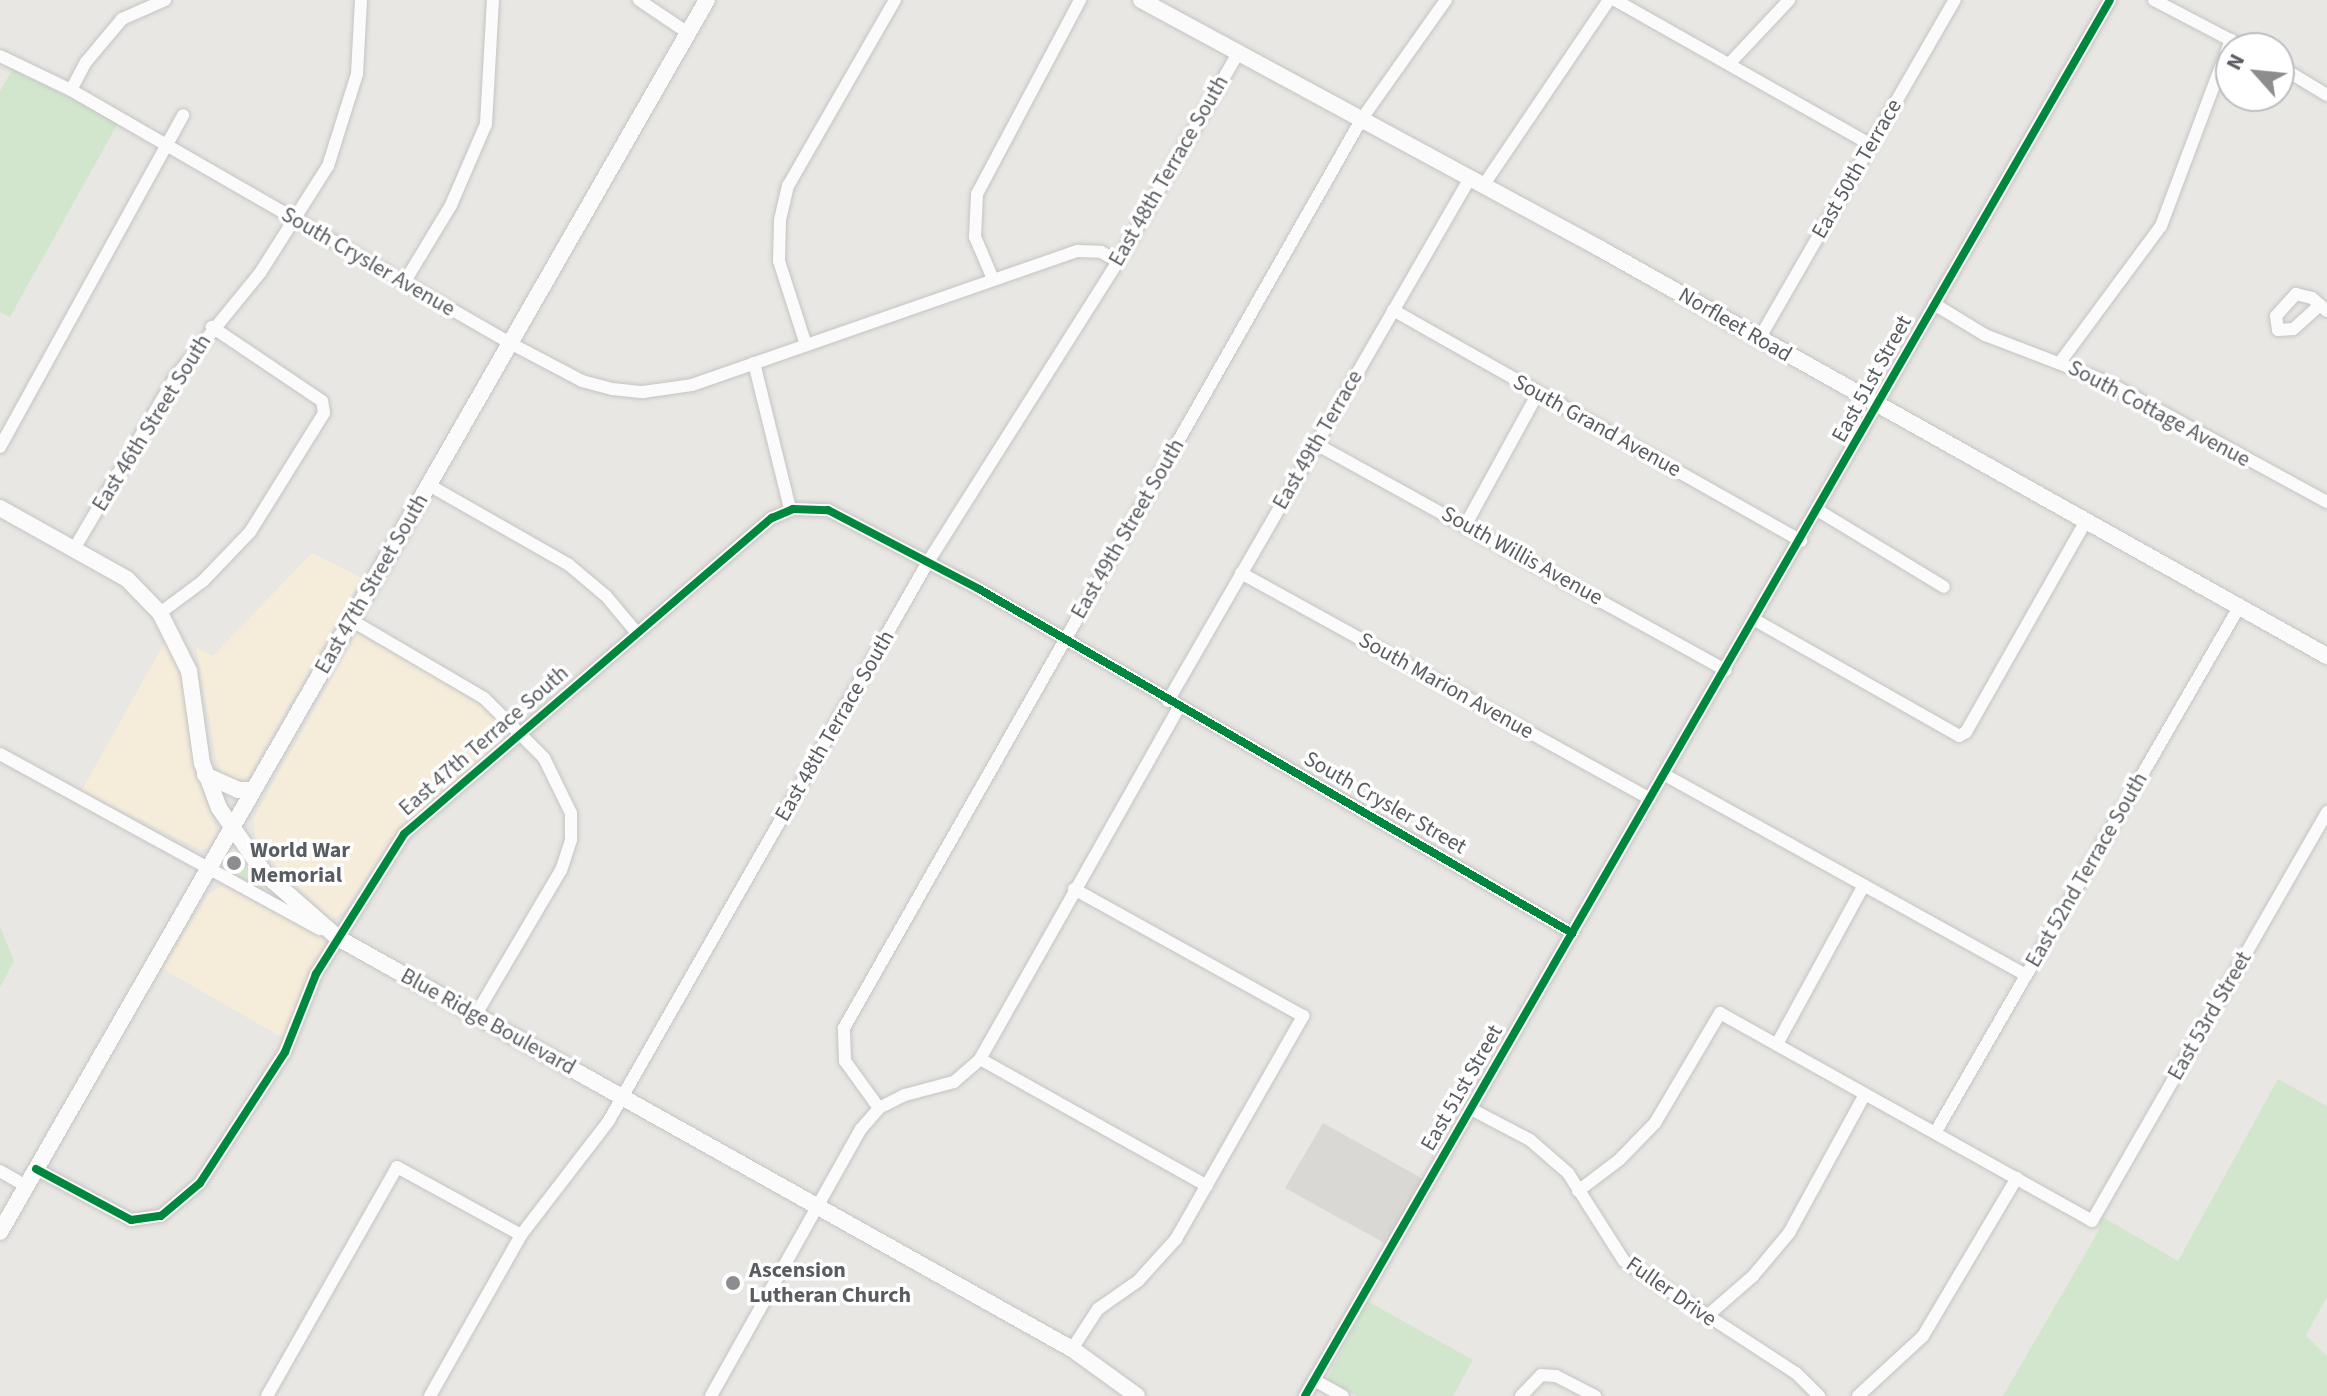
<!DOCTYPE html>
<style>
body{margin:0}
#map{position:relative;width:2327px;height:1396px;overflow:hidden;background:#e9e7e3;font-family:"Source Sans 3",sans-serif}
div>[style]{position:absolute}
[style*='--x']{left:calc(var(--x)*1px);top:calc(var(--y)*1px);width:calc(var(--w)*1px);rotate:calc(var(--a)*1deg)}
.commercial>*{inset:0;background:#f5ecda}
.industrial>*{inset:0;background:#dad8d4}
.green>*{inset:0;background:#d2e6cd}
.roads{filter:drop-shadow(0 0 2px #c4c4c3) drop-shadow(0 0 2px #c4c4c3)}
.street>*{height:12px;margin:-6px;padding:0 6px;transform-origin:6px;border-radius:6px;background:#fcfbfb}
.secondary>*{height:16px;margin:-8px;padding:0 8px;transform-origin:8px;border-radius:8px;background:#fcfbfb}
.cycleway>*{height:8px;margin:-4px;padding:0 4px;transform-origin:4px;border-radius:4px;background:#00873e}
.dots>*{width:22px;height:22px;translate:-50% -50%;box-sizing:border-box;border:4px solid #fff;border-radius:50%}
span{translate:-50% -50%;white-space:nowrap;text-align:center;line-height:1.15;-webkit-text-stroke:7px #fff;paint-order:stroke}
.street-label{font-size:22px;color:#595d61}
.poi-label{font-size:22px;color:#595d61;font-weight:700}
.left{translate:0 -50%;text-align:left}
.north{position:absolute;left:2215px;top:32px;width:80px;height:80px;box-sizing:border-box;background:#fff;border:2px solid #bdbec0;border-radius:50%;rotate:297deg;font-size:22px;font-weight:700;line-height:32px;text-align:center;color:#595d61}
.north::after{content:'';display:block;margin:auto;width:28px;height:36px;background:#8b8d8e;clip-path:polygon(50% 0,100% 100%,50% 72%,0 100%)}
</style>
<div id="map">
<div class="commercial">
<i style="clip-path:polygon(312px 553px,362px 578px,248px 777px,238px 783px,223px 776px,216px 758px,196px 647px,213px 656px)"></i>
<i style="clip-path:polygon(357px 633px,475px 698px,506px 727px,498px 744px,396px 833px,343px 913px,332px 920px,274px 864px,255px 836px,253px 819px)"></i>
<i style="clip-path:polygon(168px 636px,187px 691px,196px 773px,217px 831px,208px 848px,201px 850px,82px 790px)"></i>
<i style="clip-path:polygon(222px 885px,323px 938px,325px 947px,285px 1039px,163px 969px,208px 895px)"></i>
</div>
<div class="industrial">
<i style="clip-path:polygon(1323px 1123px,1423px 1179px,1386px 1244px,1285px 1188px)"></i>
</div>
<div class="green">
<i style="clip-path:polygon(13px 69px,118px 123px,10px 317px,0 312px,0 91px)"></i>
<i style="clip-path:polygon(236px 852px,263px 888px,261px 891px,223px 872px)"></i>
<i style="clip-path:polygon(0 927px,14px 961px,0 987px)"></i>
<i style="clip-path:polygon(2278px 1079px,2327px 1106px,2327px 1297px,2306px 1335px,2327px 1356px,2327px 1396px,2003px 1396px,2099px 1230px,2101px 1216px,2178px 1261px)"></i>
<i style="clip-path:polygon(1367px 1301px,1473px 1360px,1453px 1396px,1356px 1396px,1327px 1379px)"></i>
</div>
<div class="roads">
<div class="street">
<i style="--x:639;--y:0;--w:59;--a:34"></i>
<i style="--x:1615;--y:0;--w:294;--a:29.5"></i>
<i style="--x:2154;--y:0;--w:104;--a:27.6"></i>
<i style="--x:0;--y:56;--w:79;--a:25.6"></i>
<i style="--x:71;--y:90;--w:507;--a:29.96"></i>
<i style="--x:510;--y:343;--w:81;--a:27.8"></i>
<i style="--x:582;--y:381;--w:31;--a:15"></i>
<i style="--x:612;--y:389;--w:31;--a:6"></i>
<i style="--x:643;--y:392;--w:49;--a:-8.1"></i>
<i style="--x:692;--y:385;--w:408;--a:-19.2"></i>
<i style="--x:1077;--y:251;--w:24;--a:2"></i>
<i style="--x:1101;--y:252;--w:19;--a:28"></i>
<i style="--x:1729;--y:64;--w:88;--a:-46.8"></i>
<i style="--x:2279;--y:66;--w:56;--a:31.1"></i>
<i style="--x:71;--y:90;--w:32;--a:-62"></i>
<i style="--x:86;--y:62;--w:56;--a:-50.1"></i>
<i style="--x:122;--y:19;--w:47;--a:-23.8"></i>
<i style="--x:1483;--y:186;--w:225;--a:-55.9"></i>
<i style="--x:993;--y:279;--w:46;--a:-113.2"></i>
<i style="--x:975;--y:237;--w:43;--a:-87.3"></i>
<i style="--x:977;--y:194;--w:220;--a:-62"></i>
<i style="--x:404;--y:283;--w:91;--a:-58.9"></i>
<i style="--x:451;--y:205;--w:88;--a:-66.6"></i>
<i style="--x:486;--y:124;--w:124;--a:-86.8"></i>
<i style="--x:1934;--y:304;--w:60;--a:31.3"></i>
<i style="--x:1985;--y:335;--w:129;--a:21"></i>
<i style="--x:2105;--y:381;--w:253;--a:28.6"></i>
<i style="--x:2320;--y:305;--w:36;--a:138"></i>
<i style="--x:2293;--y:329;--w:15;--a:176"></i>
<i style="--x:2278;--y:330;--w:14;--a:-98"></i>
<i style="--x:2276;--y:316;--w:30;--a:-48"></i>
<i style="--x:2296;--y:294;--w:16;--a:14"></i>
<i style="--x:2312;--y:298;--w:11;--a:41"></i>
<i style="--x:2320;--y:305;--w:9;--a:41"></i>
<i style="--x:1393;--y:310;--w:469;--a:29.5"></i>
<i style="--x:1759;--y:339;--w:392;--a:-60"></i>
<i style="--x:806;--y:345;--w:88;--a:-107.8"></i>
<i style="--x:779;--y:261;--w:41;--a:-88.6"></i>
<i style="--x:780;--y:220;--w:35;--a:-77"></i>
<i style="--x:788;--y:186;--w:215;--a:-60.1"></i>
<i style="--x:2061;--y:361;--w:168;--a:-53.5"></i>
<i style="--x:2161;--y:226;--w:199;--a:-69.4"></i>
<i style="--x:754;--y:363;--w:150;--a:76.1"></i>
<i style="--x:1316;--y:444;--w:468;--a:28.9"></i>
<i style="--x:0;--y:447;--w:379;--a:-61.1"></i>
<i style="--x:429;--y:485;--w:161;--a:29.7"></i>
<i style="--x:569;--y:565;--w:48;--a:40"></i>
<i style="--x:606;--y:596;--w:48;--a:50"></i>
<i style="--x:1819;--y:511;--w:146;--a:31.3"></i>
<i style="--x:1466;--y:524;--w:149;--a:-61.2"></i>
<i style="--x:74;--y:549;--w:201;--a:-59.5"></i>
<i style="--x:176;--y:376;--w:133;--a:-50.8"></i>
<i style="--x:260;--y:273;--w:127;--a:-57.6"></i>
<i style="--x:328;--y:166;--w:96;--a:-72.5"></i>
<i style="--x:357;--y:74;--w:74;--a:-86.9"></i>
<i style="--x:1241;--y:573;--w:467;--a:28.9"></i>
<i style="--x:160;--y:613;--w:54;--a:-36.7"></i>
<i style="--x:203;--y:581;--w:68;--a:-46.2"></i>
<i style="--x:250;--y:532;--w:140;--a:-58.1"></i>
<i style="--x:324;--y:413;--w:12;--a:-99"></i>
<i style="--x:322;--y:401;--w:133;--a:-146.1"></i>
<i style="--x:351;--y:620;--w:154;--a:30.4"></i>
<i style="--x:484;--y:698;--w:85;--a:45"></i>
<i style="--x:544;--y:758;--w:61;--a:63.9"></i>
<i style="--x:571;--y:813;--w:27;--a:90"></i>
<i style="--x:571;--y:840;--w:32;--a:108"></i>
<i style="--x:561;--y:870;--w:169;--a:120.5"></i>
<i style="--x:1755;--y:620;--w:235;--a:29.6"></i>
<i style="--x:1959;--y:736;--w:8;--a:-30"></i>
<i style="--x:1966;--y:732;--w:243;--a:-60.4"></i>
<i style="--x:1168;--y:701;--w:604;--a:-60"></i>
<i style="--x:0;--y:754;--w:365;--a:28.7"></i>
<i style="--x:1665;--y:775;--w:413;--a:29"></i>
<i style="--x:1777;--y:1044;--w:181;--a:-61.3"></i>
<i style="--x:980;--y:1059;--w:260;--a:29.2"></i>
<i style="--x:879;--y:1108;--w:58;--a:-125.9"></i>
<i style="--x:845;--y:1061;--w:33;--a:-92"></i>
<i style="--x:844;--y:1028;--w:1045;--a:-60.34"></i>
<i style="--x:1361;--y:120;--w:147;--a:-54.7"></i>
<i style="--x:1471;--y:1109;--w:67;--a:27.7"></i>
<i style="--x:1530;--y:1140;--w:50;--a:41"></i>
<i style="--x:1568;--y:1173;--w:104;--a:57.5"></i>
<i style="--x:1624;--y:1261;--w:205;--a:33.1"></i>
<i style="--x:1796;--y:1373;--w:33;--a:45"></i>
<i style="--x:1935;--y:1133;--w:608;--a:-59.97"></i>
<i style="--x:36;--y:1169;--w:108;--a:28.2"></i>
<i style="--x:131;--y:1220;--w:30;--a:-8"></i>
<i style="--x:161;--y:1216;--w:51;--a:-40.2"></i>
<i style="--x:200;--y:1183;--w:156;--a:-57"></i>
<i style="--x:285;--y:1052;--w:84;--a:-68.3"></i>
<i style="--x:316;--y:974;--w:165;--a:-57.8"></i>
<i style="--x:404;--y:834;--w:485;--a:-40.7"></i>
<i style="--x:772;--y:518;--w:23;--a:-23"></i>
<i style="--x:793;--y:509;--w:35;--a:2"></i>
<i style="--x:828;--y:510;--w:170;--a:27.6"></i>
<i style="--x:979;--y:589;--w:686;--a:30.12"></i>
<i style="--x:0;--y:1171;--w:30;--a:30"></i>
<i style="--x:1578;--y:1191;--w:51;--a:-37.1"></i>
<i style="--x:1619;--y:1160;--w:52;--a:-45.8"></i>
<i style="--x:1655;--y:1123;--w:128;--a:-59.4"></i>
<i style="--x:1720;--y:1013;--w:426;--a:29.2"></i>
<i style="--x:2092;--y:1221;--w:472;--a:-60.1"></i>
<i style="--x:1706;--y:1317;--w:62;--a:-41.1"></i>
<i style="--x:1753;--y:1276;--w:56;--a:-50.1"></i>
<i style="--x:1789;--y:1233;--w:158;--a:-61.3"></i>
<i style="--x:1072;--y:1349;--w:48;--a:-57"></i>
<i style="--x:1098;--y:1309;--w:49;--a:-35"></i>
<i style="--x:1138;--y:1281;--w:57;--a:-47.9"></i>
<i style="--x:1176;--y:1239;--w:257;--a:-60.3"></i>
<i style="--x:1303;--y:1016;--w:262;--a:-151"></i>
<i style="--x:1314;--y:1380;--w:33;--a:29"></i>
<i style="--x:267;--y:1396;--w:263;--a:-60.4"></i>
<i style="--x:397;--y:1167;--w:141;--a:28.7"></i>
<i style="--x:430;--y:1396;--w:185;--a:-60.5"></i>
<i style="--x:521;--y:1235;--w:143;--a:-52.4"></i>
<i style="--x:608;--y:1122;--w:645;--a:-60.26"></i>
<i style="--x:928;--y:562;--w:356;--a:-57.7"></i>
<i style="--x:1118;--y:261;--w:240;--a:-60"></i>
<i style="--x:711;--y:1396;--w:306;--a:-60.7"></i>
<i style="--x:861;--y:1129;--w:28;--a:-49"></i>
<i style="--x:879;--y:1108;--w:29;--a:-27"></i>
<i style="--x:905;--y:1095;--w:51;--a:-14.9"></i>
<i style="--x:954;--y:1082;--w:35;--a:-41"></i>
<i style="--x:980;--y:1059;--w:404;--a:-60.5"></i>
<i style="--x:1305;--y:1396;--w:1611;--a:-60.03"></i>
<i style="--x:1521;--y:1396;--w:29;--a:-46"></i>
<i style="--x:1541;--y:1375;--w:15;--a:4"></i>
<i style="--x:1556;--y:1376;--w:44;--a:27.1"></i>
<i style="--x:1858;--y:1396;--w:88;--a:-42.7"></i>
<i style="--x:1923;--y:1336;--w:184;--a:-59.3"></i>
</div>
<div class="secondary">
<i style="--x:1141;--y:0;--w:521;--a:28.43"></i>
<i style="--x:1599;--y:248;--w:835;--a:29.27"></i>
<i style="--x:0;--y:508;--w:145;--a:29.2"></i>
<i style="--x:127;--y:579;--w:47;--a:45.9"></i>
<i style="--x:160;--y:613;--w:65;--a:63.4"></i>
<i style="--x:189;--y:671;--w:93;--a:82"></i>
<i style="--x:202;--y:763;--w:48;--a:69.3"></i>
<i style="--x:219;--y:808;--w:80;--a:55.1"></i>
<i style="--x:265;--y:874;--w:97;--a:41.2"></i>
<i style="--x:338;--y:938;--w:841;--a:29.25"></i>
<i style="--x:1072;--y:1349;--w:80;--a:35.9"></i>
<i style="--x:205;--y:775;--w:36;--a:24"></i>
<i style="--x:238;--y:790;--w:15;--a:0"></i>
<i style="--x:0;--y:1232;--w:1420;--a:-60.15"></i>
</div>
</div>
<div class="cycleway">
<i style="--x:36;--y:1169;--w:108;--a:28.2"></i>
<i style="--x:131;--y:1220;--w:30;--a:-8"></i>
<i style="--x:161;--y:1216;--w:51;--a:-40.2"></i>
<i style="--x:200;--y:1183;--w:156;--a:-57"></i>
<i style="--x:285;--y:1052;--w:84;--a:-68.3"></i>
<i style="--x:316;--y:974;--w:165;--a:-57.8"></i>
<i style="--x:404;--y:834;--w:485;--a:-40.7"></i>
<i style="--x:772;--y:518;--w:23;--a:-23"></i>
<i style="--x:793;--y:509;--w:35;--a:2"></i>
<i style="--x:828;--y:510;--w:170;--a:27.6"></i>
<i style="--x:979;--y:589;--w:686;--a:30.12"></i>
<i style="--x:1305;--y:1396;--w:1611;--a:-60.03"></i>
</div>
<div class="dots">
<i style="left:234px;top:863px;background:#8b8d8e"></i>
<i style="left:733px;top:1283px;background:#8b8d8e"></i>
</div>
<div class="street-label">
<span style="left:1857px;top:169px;rotate:-60deg">East 50th Terrace</span>
<span style="left:1169px;top:171px;rotate:-60deg">East 48th Terrace South</span>
<span style="left:368px;top:262px;rotate:30deg">South Crysler Avenue</span>
<span style="left:1735px;top:325px;rotate:30deg">Norfleet Road</span>
<span style="left:1872px;top:379px;rotate:-61deg">East 51st Street</span>
<span style="left:2159px;top:414px;rotate:28deg">South Cottage Avenue</span>
<span style="left:152px;top:423px;rotate:-58deg">East 46th Street South</span>
<span style="left:1597px;top:426px;rotate:29deg">South Grand Avenue</span>
<span style="left:1318px;top:440px;rotate:-60deg">East 49th Terrace</span>
<span style="left:1128px;top:529px;rotate:-60deg">East 49th Street South</span>
<span style="left:1522px;top:556px;rotate:29deg">South Willis Avenue</span>
<span style="left:372px;top:584px;rotate:-60deg">East 47th Street South</span>
<span style="left:1446px;top:686px;rotate:29deg">South Marion Avenue</span>
<span style="left:835px;top:726px;rotate:-60deg">East 48th Terrace South</span>
<span style="left:484px;top:741px;rotate:-41deg">East 47th Terrace South</span>
<span style="left:1385px;top:803px;rotate:30deg">South Crysler Street</span>
<span style="left:2087px;top:870px;rotate:-60deg">East 52nd Terrace South</span>
<span style="left:2210px;top:1016px;rotate:-60deg">East 53rd Street</span>
<span style="left:488px;top:1022px;rotate:29deg">Blue Ridge Boulevard</span>
<span style="left:1462px;top:1088px;rotate:-60deg">East 51st Street</span>
<span style="left:1671px;top:1292px;rotate:35deg">Fuller Drive</span>
</div>
<div class="poi-label">
<span class="left" style="left:250px;top:863px">World War<br>Memorial</span>
<span class="left" style="left:749px;top:1283px">Ascension<br>Lutheran Church</span>
</div>
<div class="north">N</div>
</div>
